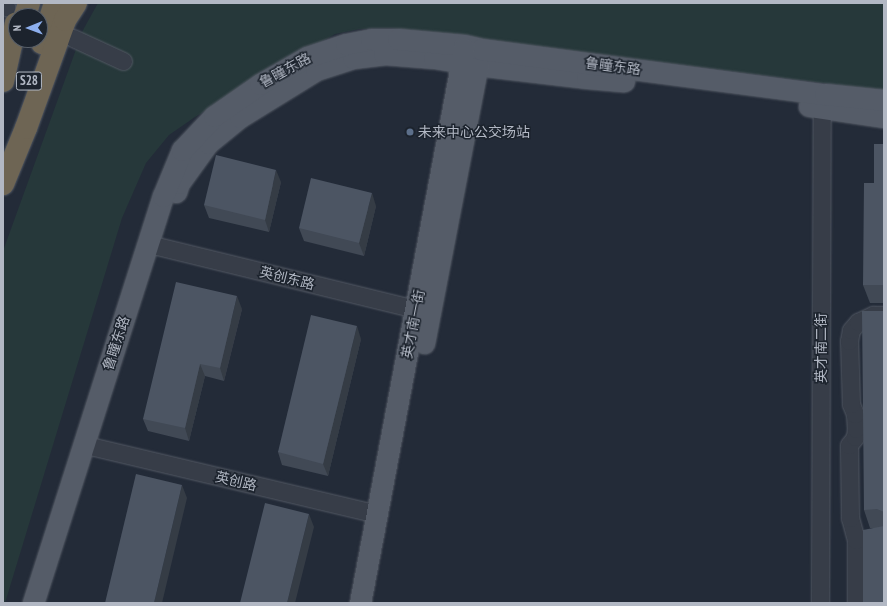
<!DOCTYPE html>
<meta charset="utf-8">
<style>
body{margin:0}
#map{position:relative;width:887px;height:606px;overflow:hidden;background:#232b38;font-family:"PT Sans Narrow","Noto Sans SC",sans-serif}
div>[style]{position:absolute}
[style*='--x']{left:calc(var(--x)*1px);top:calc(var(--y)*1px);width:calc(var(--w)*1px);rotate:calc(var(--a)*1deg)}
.green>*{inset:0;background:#26383a}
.roads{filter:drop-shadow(0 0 1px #525863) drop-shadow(0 0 1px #525863)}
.minor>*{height:17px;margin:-8.5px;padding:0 8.5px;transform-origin:8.5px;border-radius:8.5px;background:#373d48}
.major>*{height:21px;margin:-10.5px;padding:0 10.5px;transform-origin:10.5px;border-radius:10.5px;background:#555c68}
.highway>*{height:22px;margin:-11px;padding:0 11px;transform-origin:11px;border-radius:11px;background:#6e6554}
.wall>*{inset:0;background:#414955}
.shaded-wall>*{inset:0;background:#353c45}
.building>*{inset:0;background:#4c5563}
.dots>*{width:11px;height:11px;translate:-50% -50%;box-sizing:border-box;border:2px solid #1c232d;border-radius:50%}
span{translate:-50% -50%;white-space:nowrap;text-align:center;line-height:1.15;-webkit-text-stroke:3px #1c232d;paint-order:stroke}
.shield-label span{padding:1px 3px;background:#1c232d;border:1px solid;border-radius:3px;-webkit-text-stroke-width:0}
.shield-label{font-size:13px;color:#b2b8c4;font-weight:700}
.street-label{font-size:14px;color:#b2b8c4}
.poi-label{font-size:14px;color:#b2b8c4}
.left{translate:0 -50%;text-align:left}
.frame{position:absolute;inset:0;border:4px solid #b2b8c4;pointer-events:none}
.north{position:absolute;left:8px;top:8px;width:40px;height:40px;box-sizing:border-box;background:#1c232d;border:1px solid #585f69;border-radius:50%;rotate:269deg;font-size:11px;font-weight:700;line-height:16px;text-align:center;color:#b2b8c4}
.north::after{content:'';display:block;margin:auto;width:14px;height:18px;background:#8dafee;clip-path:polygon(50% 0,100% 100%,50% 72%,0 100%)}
</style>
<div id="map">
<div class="green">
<i style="clip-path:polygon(98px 3px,884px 3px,884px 91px,390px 28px,360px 29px,335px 34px,195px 117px,169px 135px,146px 163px,122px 218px,5px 603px,3px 603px,3px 251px,83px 30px)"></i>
</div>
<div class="roads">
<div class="minor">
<i style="--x:3;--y:5;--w:4;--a:34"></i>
<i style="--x:73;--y:38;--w:55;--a:24.7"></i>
<i style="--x:157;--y:246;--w:267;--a:13.7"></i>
<i style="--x:94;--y:447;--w:292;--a:13.3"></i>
<i style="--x:820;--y:603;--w:495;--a:-89.8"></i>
<i style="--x:822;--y:108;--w:12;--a:-76"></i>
<i style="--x:856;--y:603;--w:63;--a:-90"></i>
<i style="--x:856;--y:540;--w:23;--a:-105"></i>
<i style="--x:850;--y:518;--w:73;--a:-90.8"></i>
<i style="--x:849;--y:445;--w:10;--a:-53"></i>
<i style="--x:855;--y:437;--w:8;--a:-83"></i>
<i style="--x:856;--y:429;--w:15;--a:-94"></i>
<i style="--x:855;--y:414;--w:11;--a:-112"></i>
<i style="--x:851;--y:404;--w:63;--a:-91.8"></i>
<i style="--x:849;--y:341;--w:11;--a:-80"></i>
<i style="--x:851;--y:330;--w:11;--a:-49"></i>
<i style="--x:858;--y:322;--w:17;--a:-25"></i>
<i style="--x:873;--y:315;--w:11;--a:0"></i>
</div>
<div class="major">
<i style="--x:809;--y:106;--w:76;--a:8.3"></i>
<i style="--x:176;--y:192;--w:9;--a:-72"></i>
<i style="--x:179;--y:183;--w:49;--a:-54.1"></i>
<i style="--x:208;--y:143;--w:41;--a:-39.1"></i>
<i style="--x:240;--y:117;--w:89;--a:-31.7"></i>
<i style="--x:316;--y:70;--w:39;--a:-18"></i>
<i style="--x:353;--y:58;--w:31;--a:-7"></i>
<i style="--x:384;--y:54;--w:50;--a:4.6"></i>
<i style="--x:434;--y:58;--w:44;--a:9.2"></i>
<i style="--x:477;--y:65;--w:111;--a:6.7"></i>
<i style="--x:587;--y:78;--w:37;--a:5"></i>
<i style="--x:424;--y:343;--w:296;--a:-79.1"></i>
<i style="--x:33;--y:603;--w:427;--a:-72.3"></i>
<i style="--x:163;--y:196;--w:50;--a:-67.6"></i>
<i style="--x:182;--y:150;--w:47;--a:-46.7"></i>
<i style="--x:214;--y:116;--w:56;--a:-34.8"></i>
<i style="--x:260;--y:84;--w:54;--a:-29.9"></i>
<i style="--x:307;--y:57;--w:41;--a:-18.4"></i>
<i style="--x:346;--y:44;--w:25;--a:-11"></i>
<i style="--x:371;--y:39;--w:27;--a:0"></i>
<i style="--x:398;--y:39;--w:66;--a:5.2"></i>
<i style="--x:464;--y:45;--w:17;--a:13"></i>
<i style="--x:481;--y:49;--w:347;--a:7.5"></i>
<i style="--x:825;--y:94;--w:59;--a:5.8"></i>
<i style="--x:360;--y:603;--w:564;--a:-79.37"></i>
</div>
<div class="highway">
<i style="--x:25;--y:16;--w:14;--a:-73"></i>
<i style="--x:42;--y:43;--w:42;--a:-72"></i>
<i style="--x:3;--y:81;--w:59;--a:-77.4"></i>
<i style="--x:3;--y:184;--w:61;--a:-67.7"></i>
<i style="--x:26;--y:128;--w:115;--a:-70.1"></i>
<i style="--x:65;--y:20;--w:20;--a:-57"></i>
</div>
</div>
<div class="wall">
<i style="clip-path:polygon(884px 144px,884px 303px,870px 303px,863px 285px,874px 183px)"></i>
<i style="clip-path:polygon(281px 182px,269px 232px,209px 218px,204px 205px)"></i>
<i style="clip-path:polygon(376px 206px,364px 256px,304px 241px,299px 228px)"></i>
<i style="clip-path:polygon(242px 309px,224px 381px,205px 376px,189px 441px,148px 431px,143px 419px)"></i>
<i style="clip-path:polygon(883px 311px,884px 314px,884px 603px,876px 528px,870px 528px,864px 510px)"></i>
<i style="clip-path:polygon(361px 339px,328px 476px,282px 465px,278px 452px)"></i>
</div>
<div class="shaded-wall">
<i style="clip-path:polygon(276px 170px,281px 182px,269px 232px,265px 220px)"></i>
<i style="clip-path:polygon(372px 193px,376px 206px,364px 256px,359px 243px)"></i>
<i style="clip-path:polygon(237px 296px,242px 309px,224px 381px,220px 368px)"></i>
<i style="clip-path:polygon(883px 311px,884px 314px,884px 512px)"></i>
<i style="clip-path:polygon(357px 326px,361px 339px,328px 476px,323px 464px)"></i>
<i style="clip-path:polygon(200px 364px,205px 376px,189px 441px,185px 428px)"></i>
<i style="clip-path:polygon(182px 485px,187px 498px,162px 603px,154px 603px)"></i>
<i style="clip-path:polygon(309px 514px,314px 527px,295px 603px,287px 603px)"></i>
</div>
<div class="building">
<i style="clip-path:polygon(874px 144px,884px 144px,884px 285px,863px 285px,864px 183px,874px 183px)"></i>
<i style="clip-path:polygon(216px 155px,276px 170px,265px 220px,204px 205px)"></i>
<i style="clip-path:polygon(311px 178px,372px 193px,359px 243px,299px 228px)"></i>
<i style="clip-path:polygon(176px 282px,237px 296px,220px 368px,200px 364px,185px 428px,143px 419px)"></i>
<i style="clip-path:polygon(862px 311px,883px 311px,884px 512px,877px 509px,864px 510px)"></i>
<i style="clip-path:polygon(311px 315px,357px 326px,323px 464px,278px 452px)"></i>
<i style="clip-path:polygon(136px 474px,182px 485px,154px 603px,105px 603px)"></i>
<i style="clip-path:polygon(265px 503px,309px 514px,287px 603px,240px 603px)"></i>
<i style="clip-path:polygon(884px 526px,884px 603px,863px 603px,863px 530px)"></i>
</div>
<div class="dots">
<i style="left:410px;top:132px;background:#5c6f8a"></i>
</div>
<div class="shield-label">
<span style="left:29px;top:81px">S28</span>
</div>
<div class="street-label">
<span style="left:613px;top:66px;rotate:7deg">鲁瞳东路</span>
<span style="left:285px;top:70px;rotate:-29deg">鲁瞳东路</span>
<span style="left:287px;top:278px;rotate:14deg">英创东路</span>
<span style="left:413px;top:324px;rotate:-79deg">英才南一街</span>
<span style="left:116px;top:343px;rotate:-72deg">鲁瞳东路</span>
<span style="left:821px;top:348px;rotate:-90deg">英才南二街</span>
<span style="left:236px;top:481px;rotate:13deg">英创路</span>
</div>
<div class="poi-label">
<span class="left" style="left:418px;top:132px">未来中心公交场站</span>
</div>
<div class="frame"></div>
<div class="north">N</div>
</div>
